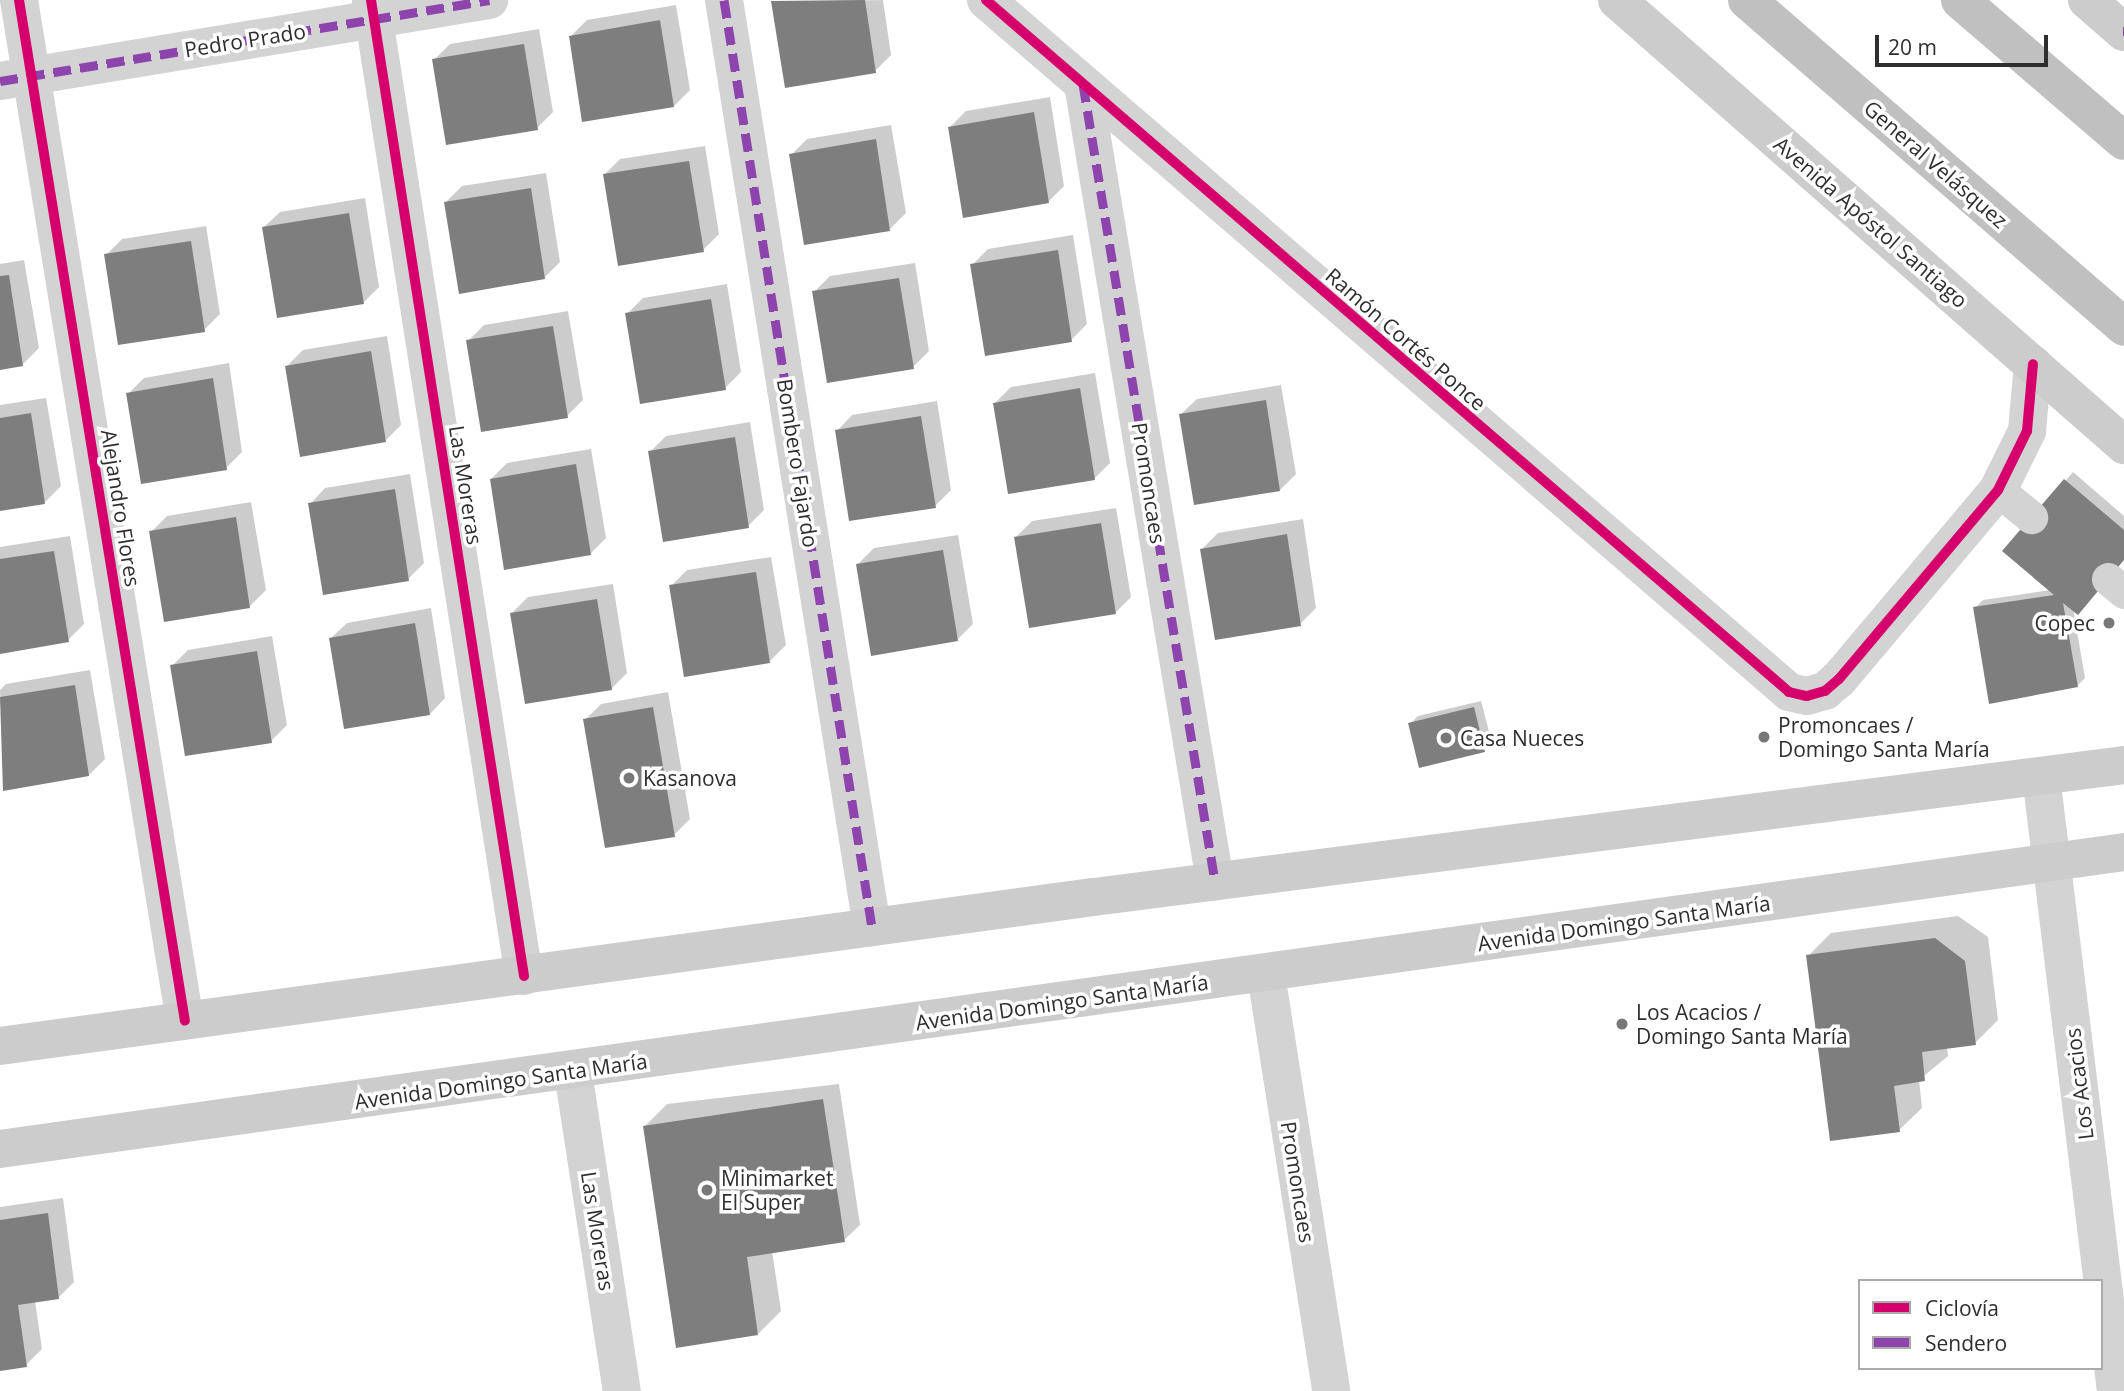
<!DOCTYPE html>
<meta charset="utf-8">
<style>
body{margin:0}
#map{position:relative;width:2124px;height:1391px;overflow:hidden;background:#fff;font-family:"Open Sans",sans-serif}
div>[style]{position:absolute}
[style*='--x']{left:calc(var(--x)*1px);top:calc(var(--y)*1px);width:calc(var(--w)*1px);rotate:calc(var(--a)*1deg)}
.shadow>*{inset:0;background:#0003}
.building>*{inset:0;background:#7e7e7e}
.service>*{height:33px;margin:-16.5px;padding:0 16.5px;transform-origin:16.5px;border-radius:16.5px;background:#d3d3d3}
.minor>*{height:38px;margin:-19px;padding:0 19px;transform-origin:19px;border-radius:19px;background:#d3d3d3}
.tertiary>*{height:38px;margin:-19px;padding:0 19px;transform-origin:19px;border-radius:19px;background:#d3d3d3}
.secondary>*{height:38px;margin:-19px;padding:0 19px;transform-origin:19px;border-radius:19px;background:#ccc}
.motorway>*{height:38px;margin:-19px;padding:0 19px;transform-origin:19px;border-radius:19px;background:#c0c0c0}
.quiet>*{height:9px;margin-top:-4.5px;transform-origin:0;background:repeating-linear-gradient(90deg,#8e44ad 0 18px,transparent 0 27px)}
.cycleway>*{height:10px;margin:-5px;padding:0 5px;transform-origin:5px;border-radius:5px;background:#d6006c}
.dots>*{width:19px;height:19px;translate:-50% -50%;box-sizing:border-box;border:4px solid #fff;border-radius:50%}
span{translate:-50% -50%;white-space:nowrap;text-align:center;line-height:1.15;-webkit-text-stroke:7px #fff;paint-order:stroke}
.street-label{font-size:21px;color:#2e2e2e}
.poi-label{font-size:21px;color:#2e2e2e}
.right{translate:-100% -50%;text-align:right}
.left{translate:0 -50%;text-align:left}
.legend{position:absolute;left:1858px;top:1279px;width:245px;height:91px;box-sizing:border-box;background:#fff;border:2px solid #ababab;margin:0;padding:9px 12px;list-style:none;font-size:21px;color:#2e2e2e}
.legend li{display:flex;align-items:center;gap:14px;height:35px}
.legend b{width:35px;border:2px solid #ababab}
.scale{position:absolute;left:1875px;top:35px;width:173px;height:32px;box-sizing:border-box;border:4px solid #2e2e2e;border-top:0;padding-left:9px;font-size:21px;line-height:24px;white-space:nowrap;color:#2e2e2e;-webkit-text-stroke:5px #fff;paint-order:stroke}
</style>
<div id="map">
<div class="shadow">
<i style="clip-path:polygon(883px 0,891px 55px,875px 71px,773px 2px)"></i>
<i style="clip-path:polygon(676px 5px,690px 90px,674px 106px,571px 36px,587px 20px)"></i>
<i style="clip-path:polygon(539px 29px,553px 112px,537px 128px,434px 60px,450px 44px)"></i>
<i style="clip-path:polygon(1050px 97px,1064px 186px,1048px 202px,950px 127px,966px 111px)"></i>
<i style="clip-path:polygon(891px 125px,906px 213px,890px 229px,791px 155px,807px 139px)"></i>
<i style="clip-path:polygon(705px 146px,719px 234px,703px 250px,604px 175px,620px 159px)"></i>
<i style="clip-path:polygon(546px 173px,560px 262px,544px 278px,446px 202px,462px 186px)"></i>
<i style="clip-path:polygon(365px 198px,379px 287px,363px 303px,264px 227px,280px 212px)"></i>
<i style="clip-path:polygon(206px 226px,220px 314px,204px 330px,106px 255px,122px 239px)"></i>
<i style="clip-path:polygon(1073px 235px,1087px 324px,1071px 340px,972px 265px,988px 249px)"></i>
<i style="clip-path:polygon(24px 260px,39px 348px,23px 364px,0 368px,0 264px)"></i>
<i style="clip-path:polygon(915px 263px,929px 351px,913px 367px,814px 292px,830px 276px)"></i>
<i style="clip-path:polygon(727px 284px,741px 372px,725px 388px,627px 314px,643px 298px)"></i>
<i style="clip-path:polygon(568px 311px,583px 400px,567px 416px,468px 341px,484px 325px)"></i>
<i style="clip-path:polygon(387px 336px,401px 425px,385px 441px,287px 366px,303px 350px)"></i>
<i style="clip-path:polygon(229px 363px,242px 452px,226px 468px,128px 394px,144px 378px)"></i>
<i style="clip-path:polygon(1095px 373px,1110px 463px,1094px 479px,995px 403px,1011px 387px)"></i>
<i style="clip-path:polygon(1281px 385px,1296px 474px,1280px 490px,1181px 414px,1197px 399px)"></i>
<i style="clip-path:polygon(46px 398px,61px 486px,45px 502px,0 510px,0 405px)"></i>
<i style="clip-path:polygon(937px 401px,951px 490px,935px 506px,837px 431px,852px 415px)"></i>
<i style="clip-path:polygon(750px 422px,764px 510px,748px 526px,650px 452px,666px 436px)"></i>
<i style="clip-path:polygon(591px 449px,606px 538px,590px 554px,491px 479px,507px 463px)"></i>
<i style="clip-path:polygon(2073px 472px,2124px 516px,2124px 559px,2073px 608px,2085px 678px,2077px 686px,1975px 608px,1983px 600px,2051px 590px,2005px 550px)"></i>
<i style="clip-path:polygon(410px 474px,424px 563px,408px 579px,310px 504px,325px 488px)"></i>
<i style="clip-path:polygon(251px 502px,266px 590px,250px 606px,151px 532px,167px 516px)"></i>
<i style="clip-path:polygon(1116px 508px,1131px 597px,1115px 613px,1016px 537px,1032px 521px)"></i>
<i style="clip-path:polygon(1303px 519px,1316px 608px,1300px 624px,1202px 549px,1218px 533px)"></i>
<i style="clip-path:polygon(958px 535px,973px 624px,957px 640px,858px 564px,874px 548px)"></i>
<i style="clip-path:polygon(70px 536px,84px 624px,68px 640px,0 652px,0 547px)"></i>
<i style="clip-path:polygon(771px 557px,786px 645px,770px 661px,671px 586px,687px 570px)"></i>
<i style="clip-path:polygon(613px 584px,627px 673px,611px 689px,512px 613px,528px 597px)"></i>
<i style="clip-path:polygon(431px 608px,445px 698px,430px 714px,331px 638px,347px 623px)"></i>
<i style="clip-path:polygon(272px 636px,287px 725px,271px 741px,172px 666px,188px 650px)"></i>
<i style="clip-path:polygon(90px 670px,105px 759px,89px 775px,5px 789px,0 690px,6px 684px)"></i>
<i style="clip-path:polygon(668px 692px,690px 819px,674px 835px,585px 720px,601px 704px)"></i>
<i style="clip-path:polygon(1481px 701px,1492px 743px,1484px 750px,1410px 724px,1418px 716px)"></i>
<i style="clip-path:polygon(1958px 916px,1988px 937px,1998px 1020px,1975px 1043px,1947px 1047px,1948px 1056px,1919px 1080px,1922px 1108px,1899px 1130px,1808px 956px,1831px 933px)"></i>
<i style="clip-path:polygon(839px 1084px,860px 1225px,844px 1240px,772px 1251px,781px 1311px,758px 1334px,644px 1127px,667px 1104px)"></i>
<i style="clip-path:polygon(63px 1198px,74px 1282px,58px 1298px,35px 1301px,42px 1349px,26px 1365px,0 1369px,0 1207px)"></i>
</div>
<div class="building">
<i style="clip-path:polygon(865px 0,876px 73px,785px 88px,771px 1px)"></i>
<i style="clip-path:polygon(660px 20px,674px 107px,582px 122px,569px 36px)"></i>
<i style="clip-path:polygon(524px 44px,538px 130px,446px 145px,432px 59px)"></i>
<i style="clip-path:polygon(1034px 112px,1049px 203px,963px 218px,948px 127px)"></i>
<i style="clip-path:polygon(876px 139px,890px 231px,804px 245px,789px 154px)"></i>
<i style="clip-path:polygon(689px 161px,704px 252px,618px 266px,603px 174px)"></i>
<i style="clip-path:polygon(531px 188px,545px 279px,459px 294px,444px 202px)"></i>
<i style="clip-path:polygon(349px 213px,364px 304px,277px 318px,262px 227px)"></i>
<i style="clip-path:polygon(191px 241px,205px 332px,118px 345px,104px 254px)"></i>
<i style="clip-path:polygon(1058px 250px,1072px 342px,985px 356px,970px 264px)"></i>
<i style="clip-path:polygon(9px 275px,23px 366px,0 370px,0 276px)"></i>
<i style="clip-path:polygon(899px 278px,914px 369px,827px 383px,812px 291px)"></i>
<i style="clip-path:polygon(711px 299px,726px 390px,640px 404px,625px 313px)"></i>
<i style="clip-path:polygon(553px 326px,568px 418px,481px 432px,466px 340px)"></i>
<i style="clip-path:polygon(371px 351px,386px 442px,300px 457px,285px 366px)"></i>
<i style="clip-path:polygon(213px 378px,227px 470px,141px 484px,126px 393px)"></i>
<i style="clip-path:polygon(1080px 388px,1095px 480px,1008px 494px,993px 403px)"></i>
<i style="clip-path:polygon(1266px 400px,1280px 491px,1194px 505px,1179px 414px)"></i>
<i style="clip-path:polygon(31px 413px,45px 504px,0 511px,0 418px)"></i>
<i style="clip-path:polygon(921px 416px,936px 508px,849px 521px,835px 430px)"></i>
<i style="clip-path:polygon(735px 437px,749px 528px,663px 542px,648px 451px)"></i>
<i style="clip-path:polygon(576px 464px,591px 555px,504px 570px,490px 479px)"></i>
<i style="clip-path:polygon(2064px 479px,2124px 530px,2124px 560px,2078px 615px,2063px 603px,2078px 687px,1989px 704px,1973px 607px,2054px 595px,2002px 551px)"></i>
<i style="clip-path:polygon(395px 489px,409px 581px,323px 595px,308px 503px)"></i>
<i style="clip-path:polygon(236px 517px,250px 608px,164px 622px,149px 531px)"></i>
<i style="clip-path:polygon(1101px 523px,1116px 614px,1029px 628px,1014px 537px)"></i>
<i style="clip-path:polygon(1287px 534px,1301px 626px,1215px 640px,1200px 549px)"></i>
<i style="clip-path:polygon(943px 550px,958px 641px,871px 656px,856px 564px)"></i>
<i style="clip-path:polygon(54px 551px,69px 642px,0 654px,0 559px)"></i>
<i style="clip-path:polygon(756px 572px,770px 663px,684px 677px,669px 585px)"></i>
<i style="clip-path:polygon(597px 599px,612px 690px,525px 704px,510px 613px)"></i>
<i style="clip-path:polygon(415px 623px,430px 715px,344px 729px,329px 638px)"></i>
<i style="clip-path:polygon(257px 651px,272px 743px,185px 756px,170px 665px)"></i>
<i style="clip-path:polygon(75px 685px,89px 776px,3px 791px,0 697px)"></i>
<i style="clip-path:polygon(653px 707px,675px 837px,605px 848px,583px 719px)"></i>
<i style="clip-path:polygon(1474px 707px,1485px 752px,1419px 768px,1408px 723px)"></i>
<i style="clip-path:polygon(1935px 938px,1965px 961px,1976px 1045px,1922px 1052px,1925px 1081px,1894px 1086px,1900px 1132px,1830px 1141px,1806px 955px)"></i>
<i style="clip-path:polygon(823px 1099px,845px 1242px,747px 1257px,758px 1335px,676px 1348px,643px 1126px)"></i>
<i style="clip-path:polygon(48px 1213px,59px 1299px,18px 1305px,27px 1367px,0 1371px,0 1220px)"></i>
</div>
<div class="service">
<i style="--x:1998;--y:490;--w:43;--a:39.3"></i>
<i style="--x:2108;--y:579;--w:21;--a:39"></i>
</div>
<div class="minor">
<i style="--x:19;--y:0;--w:1034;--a:80.77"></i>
<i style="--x:371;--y:0;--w:988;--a:81.09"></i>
<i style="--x:724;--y:0;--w:939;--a:80.93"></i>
<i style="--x:986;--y:0;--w:1060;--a:40.75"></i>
<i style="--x:1789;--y:692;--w:18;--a:13"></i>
<i style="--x:1807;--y:696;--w:19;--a:-16"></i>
<i style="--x:1825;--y:691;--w:18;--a:-41"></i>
<i style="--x:1839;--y:679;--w:247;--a:-49.9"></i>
<i style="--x:1998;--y:490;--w:66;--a:-63.8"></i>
<i style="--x:2027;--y:431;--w:67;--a:-84.9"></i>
<i style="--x:0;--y:81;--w:496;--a:-9.4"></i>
<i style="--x:1083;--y:84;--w:808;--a:80.6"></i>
<i style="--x:1266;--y:974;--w:422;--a:81.1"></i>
<i style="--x:573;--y:1072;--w:323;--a:81.3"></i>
</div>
<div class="tertiary">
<i style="--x:2041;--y:776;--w:620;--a:83.05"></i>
</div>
<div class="secondary">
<i style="--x:1617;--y:0;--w:675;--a:41.27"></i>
<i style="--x:2087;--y:0;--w:49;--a:40.9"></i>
<i style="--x:0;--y:1046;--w:1104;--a:-7.76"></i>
<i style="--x:1094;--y:897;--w:1038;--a:-7.3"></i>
<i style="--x:0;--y:1149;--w:2145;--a:-7.96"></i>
</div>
<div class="motorway">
<i style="--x:1747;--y:0;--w:499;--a:40.9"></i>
<i style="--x:1960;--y:0;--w:216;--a:40.7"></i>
</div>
<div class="quiet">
<i style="--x:724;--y:0;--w:939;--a:80.93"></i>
<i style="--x:2123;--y:31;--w:1;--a:0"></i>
<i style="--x:0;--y:81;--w:496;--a:-9.4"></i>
<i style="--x:1083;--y:84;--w:808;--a:80.6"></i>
</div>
<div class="cycleway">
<i style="--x:19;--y:0;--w:1034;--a:80.77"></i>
<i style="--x:371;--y:0;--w:988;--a:81.09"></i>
<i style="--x:986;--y:0;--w:1060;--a:40.75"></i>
<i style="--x:1789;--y:692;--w:18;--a:13"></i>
<i style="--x:1807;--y:696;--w:19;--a:-16"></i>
<i style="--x:1825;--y:691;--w:18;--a:-41"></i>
<i style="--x:1839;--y:679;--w:247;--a:-49.9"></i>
<i style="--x:1998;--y:490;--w:66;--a:-63.8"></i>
<i style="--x:2027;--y:431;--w:67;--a:-84.9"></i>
</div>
<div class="dots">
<i style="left:2109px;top:623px;background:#777"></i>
<i style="left:1764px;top:737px;background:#777"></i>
<i style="left:1446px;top:738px;background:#777"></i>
<i style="left:629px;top:778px;background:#777"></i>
<i style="left:1622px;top:1024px;background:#777"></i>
<i style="left:707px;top:1190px;background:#777"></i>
</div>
<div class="street-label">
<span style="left:245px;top:40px;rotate:-9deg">Pedro Prado</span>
<span style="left:1936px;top:164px;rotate:41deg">General Velásquez</span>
<span style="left:1871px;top:222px;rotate:41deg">Avenida Apóstol Santiago</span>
<span style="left:1406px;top:339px;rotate:41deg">Ramón Cortés Ponce</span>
<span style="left:798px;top:463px;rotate:81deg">Bombero Fajardo</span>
<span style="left:1149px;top:483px;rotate:81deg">Promoncaes</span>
<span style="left:466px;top:485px;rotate:81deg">Las Moreras</span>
<span style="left:121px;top:508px;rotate:81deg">Alejandro Flores</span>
<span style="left:1624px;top:923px;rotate:-8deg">Avenida Domingo Santa María</span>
<span style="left:1062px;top:1002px;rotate:-8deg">Avenida Domingo Santa María</span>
<span style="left:501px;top:1081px;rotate:-8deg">Avenida Domingo Santa María</span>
<span style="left:2079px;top:1084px;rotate:-97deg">Los Acacios</span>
<span style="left:1298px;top:1182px;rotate:81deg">Promoncaes</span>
<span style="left:598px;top:1231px;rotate:81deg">Las Moreras</span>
</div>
<div class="poi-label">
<span class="right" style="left:2095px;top:623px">Copec</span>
<span class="left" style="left:1778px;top:737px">Promoncaes /<br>Domingo Santa María</span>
<span class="left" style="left:1460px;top:738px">Casa Nueces</span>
<span class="left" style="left:643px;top:778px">Kasanova</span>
<span class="left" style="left:1636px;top:1024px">Los Acacios /<br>Domingo Santa María</span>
<span class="left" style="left:721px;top:1190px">Minimarket<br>El Super</span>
</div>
<ul class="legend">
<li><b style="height:9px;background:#d6006c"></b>Ciclovía</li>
<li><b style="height:9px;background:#8e44ad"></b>Sendero</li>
</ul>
<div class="scale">20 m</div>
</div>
